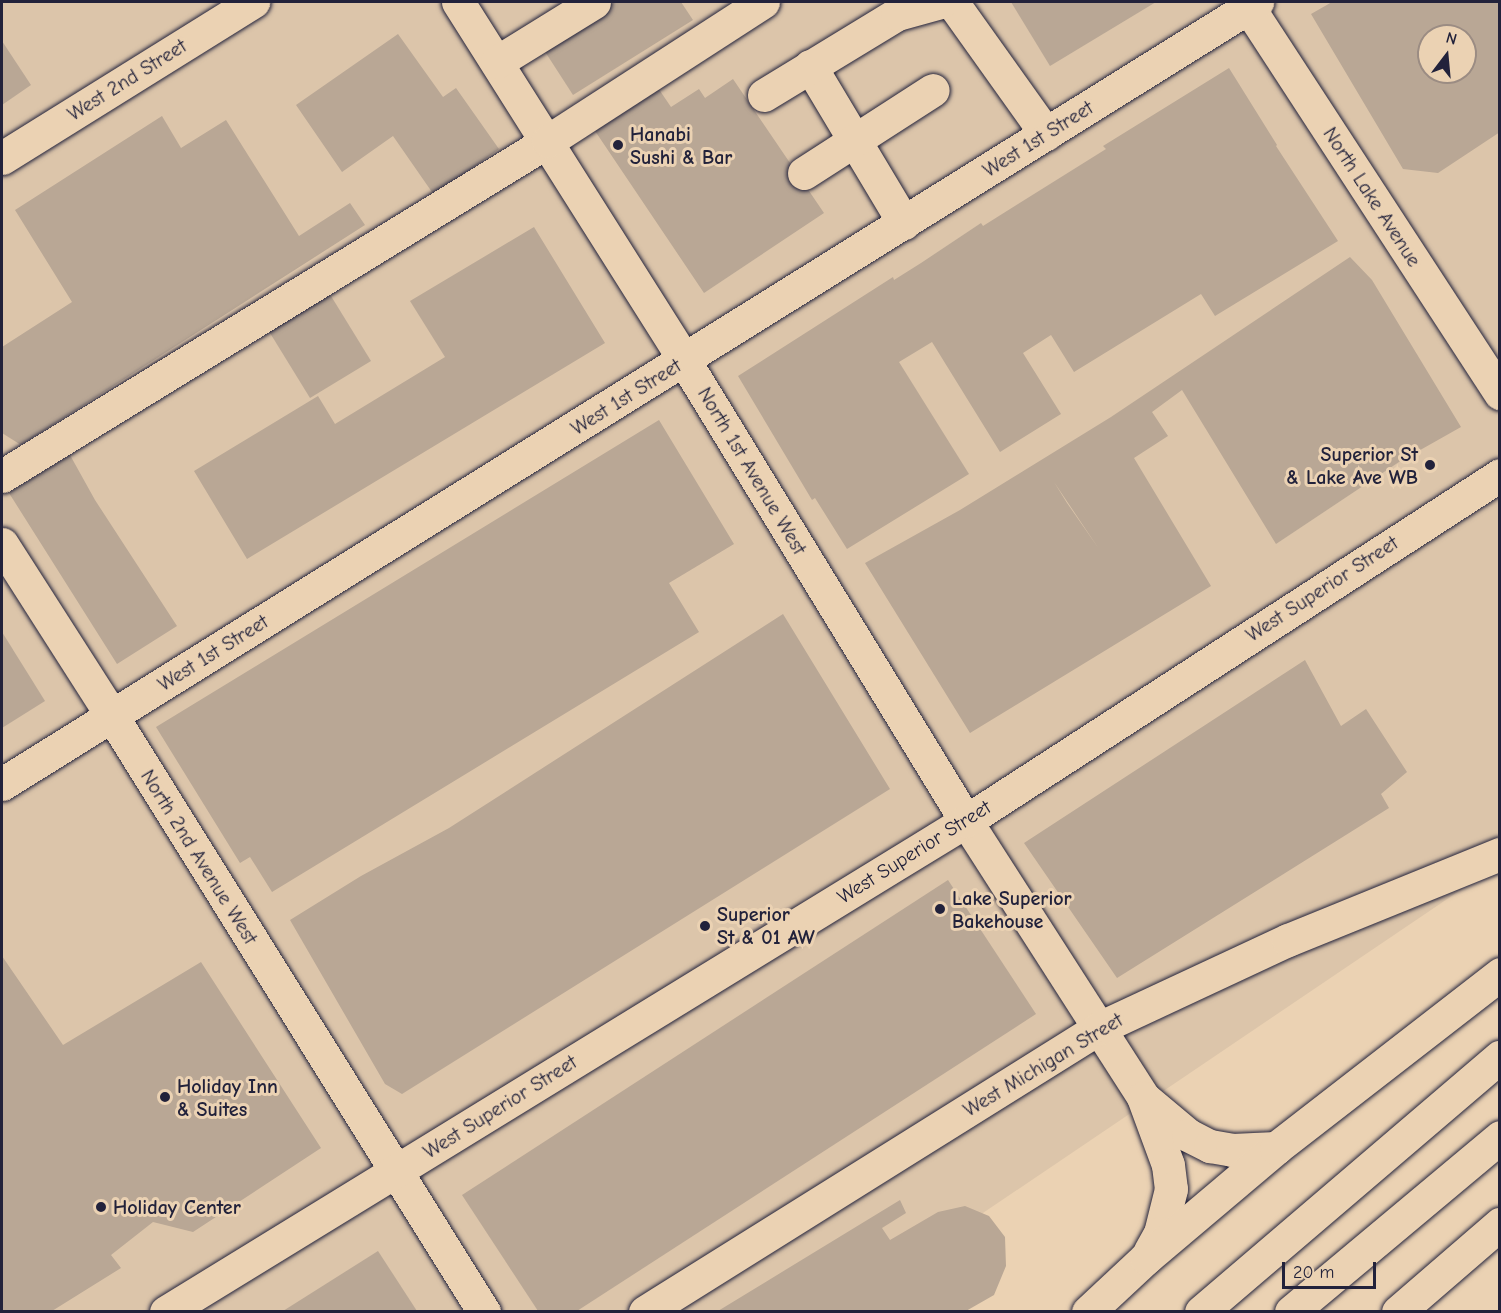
<!DOCTYPE html>
<style>
body{margin:0}
#map{position:relative;width:1501px;height:1313px;overflow:hidden;background:#ebd2b3;font-family:"Comic Neue",sans-serif}
div>[style]{position:absolute}
[style*='--x']{left:calc(var(--x)*1px);top:calc(var(--y)*1px);width:calc(var(--w)*1px);rotate:calc(var(--a)*1deg)}
.built>*{inset:0;background:#dcc5aa}
.building>*{inset:0;background:#b9a795}
.roads{filter:drop-shadow(0 0 2px #22223b) drop-shadow(0 0 2px #22223b)}
.minor>*{height:33px;margin:-16.5px;padding:0 16.5px;transform-origin:16.5px;border-radius:16.5px;background:#ebd2b3}
.highway>*{height:33px;margin:-16.5px;padding:0 16.5px;transform-origin:16.5px;border-radius:16.5px;background:#ebd2b3}
.dots>*{width:16px;height:16px;translate:-50% -50%;box-sizing:border-box;border:3px solid #ebd2b3;border-radius:50%}
span{translate:-50% -50%;white-space:nowrap;text-align:center;line-height:1.15;-webkit-text-stroke:6px #ebd2b3;paint-order:stroke}
.street-label{font-size:20px;color:#22223b}
.poi-label{font-size:20px;color:#22223b;font-weight:700}
.left{translate:0 -50%;text-align:left}
.right{translate:-100% -50%;text-align:right}
.frame{position:absolute;inset:0;border:3px solid #22223b;pointer-events:none}
.north{position:absolute;left:1417px;top:24px;width:60px;height:60px;box-sizing:border-box;background:#ebd2b3;border:2px solid #9b8c83;border-radius:50%;rotate:16deg;font-size:16px;font-weight:700;line-height:24px;text-align:center;color:#22223b}
.north::after{content:'';display:block;margin:auto;width:21px;height:27px;background:#22223b;clip-path:polygon(50% 0,100% 100%,50% 72%,0 100%)}
.scale{position:absolute;left:1282px;top:1262px;width:94px;height:27px;box-sizing:border-box;border:3px solid #22223b;border-top:0;padding-left:8px;font-size:18px;line-height:21px;white-space:nowrap;color:#22223b;-webkit-text-stroke:4px #ebd2b3;paint-order:stroke}
</style>
<div id="map">
<div class="built">
<i style="clip-path:polygon(evenodd,2px 2px,1499px 2px,1499px 864px,838px 1311px,2px 1312px,2px 2px,1429px 36px,1465px 36px,1465px 72px,1429px 72px,1429px 36px)"></i>
</div>
<div class="building">
<i style="clip-path:polygon(615px 2px,681px 2px,693px 20px,573px 95px,542px 47px)"></i>
<i style="clip-path:polygon(1011px 2px,1156px 2px,1050px 66px)"></i>
<i style="clip-path:polygon(evenodd,1332px 2px,1500px 2px,1500px 132px,1438px 173px,1403px 169px,1311px 14px,1332px 2px,1429px 36px,1465px 36px,1465px 72px,1429px 72px,1429px 36px)"></i>
<i style="clip-path:polygon(398px 34px,443px 97px,456px 88px,499px 149px,434px 195px,393px 136px,342px 172px,296px 105px)"></i>
<i style="clip-path:polygon(2px 41px,31px 85px,2px 105px)"></i>
<i style="clip-path:polygon(1229px 68px,1277px 145px,1276px 146px,1338px 241px,1215px 316px,1201px 294px,1074px 372px,1051px 335px,1023px 353px,1061px 414px,1000px 452px,932px 342px,899px 362px,969px 474px,847px 549px,815px 498px,812px 500px,738px 376px,893px 277px,894px 280px,921px 263px,981px 223px,983px 226px,1106px 149px,1103px 146px)"></i>
<i style="clip-path:polygon(733px 79px,824px 213px,704px 293px,591px 125px,654px 82px,671px 107px,699px 89px,705px 98px)"></i>
<i style="clip-path:polygon(162px 116px,181px 148px,226px 120px,299px 236px,350px 203px,365px 225px,21px 445px,2px 433px,2px 347px,72px 302px,15px 210px)"></i>
<i style="clip-path:polygon(534px 227px,605px 343px,247px 559px,194px 471px,318px 396px,335px 424px,445px 357px,410px 301px)"></i>
<i style="clip-path:polygon(evenodd,1350px 257px,1372px 280px,1461px 427px,1399px 462px,1276px 544px,1182px 390px,1152px 412px,1168px 436px,1134px 458px,1211px 586px,970px 733px,865px 563px,960px 510px,1111px 417px,1350px 257px,1054px 482px,1099px 549px,1067px 503px,1054px 482px)"></i>
<i style="clip-path:polygon(323px 283px,371px 361px,310px 398px,262px 320px)"></i>
<i style="clip-path:polygon(659px 420px,734px 544px,669px 583px,699px 632px,272px 892px,250px 857px,240px 863px,156px 727px)"></i>
<i style="clip-path:polygon(70px 455px,95px 500px,177px 626px,117px 664px,9px 493px)"></i>
<i style="clip-path:polygon(783px 614px,890px 789px,402px 1094px,385px 1084px,290px 920px,361px 876px,449px 828px)"></i>
<i style="clip-path:polygon(2px 632px,45px 701px,2px 728px)"></i>
<i style="clip-path:polygon(1305px 660px,1341px 726px,1366px 709px,1407px 772px,1381px 794px,1389px 808px,1117px 978px,1024px 843px)"></i>
<i style="clip-path:polygon(948px 880px,1036px 1014px,577px 1311px,538px 1311px,462px 1195px)"></i>
<i style="clip-path:polygon(2px 956px,63px 1045px,201px 962px,321px 1148px,193px 1232px,153px 1222px,111px 1255px,121px 1268px,52px 1311px,2px 1311px)"></i>
<i style="clip-path:polygon(900px 1200px,906px 1213px,882px 1228px,890px 1240px,938px 1212px,965px 1206px,989px 1216px,1005px 1237px,1006px 1266px,994px 1295px,966px 1311px,718px 1311px)"></i>
<i style="clip-path:polygon(378px 1251px,417px 1311px,283px 1311px)"></i>
</div>
<div class="roads">
<div class="minor">
<i style="--x:458;--y:2;--w:423;--a:57.7"></i>
<i style="--x:684;--y:360;--w:540;--a:58.55"></i>
<i style="--x:966;--y:821;--w:328;--a:57.3"></i>
<i style="--x:952;--y:2;--w:162;--a:54.5"></i>
<i style="--x:1245;--y:2;--w:467;--a:56.9"></i>
<i style="--x:497;--y:62;--w:114;--a:-31.7"></i>
<i style="--x:810;--y:66;--w:183;--a:59.1"></i>
<i style="--x:764;--y:95;--w:156;--a:-31.3"></i>
<i style="--x:897;--y:14;--w:46;--a:-15.3"></i>
<i style="--x:2;--y:158;--w:296;--a:-31.9"></i>
<i style="--x:804;--y:173;--w:153;--a:-32.8"></i>
<i style="--x:2;--y:476;--w:641;--a:-31.53"></i>
<i style="--x:548;--y:141;--w:256;--a:-32.9"></i>
<i style="--x:2;--y:544;--w:204;--a:57.4"></i>
<i style="--x:112;--y:716;--w:703;--a:58.03"></i>
<i style="--x:2;--y:784;--w:1479;--a:-31.93"></i>
<i style="--x:166;--y:1312;--w:939;--a:-31.54"></i>
<i style="--x:966;--y:821;--w:636;--a:-32.94"></i>
<i style="--x:645;--y:1312;--w:536;--a:-32.03"></i>
<i style="--x:1099;--y:1028;--w:208;--a:-25"></i>
<i style="--x:1288;--y:940;--w:229;--a:-22.1"></i>
</div>
<div class="highway">
<i style="--x:1143;--y:1097;--w:72;--a:69.8"></i>
<i style="--x:1168;--y:1165;--w:24;--a:83"></i>
<i style="--x:1171;--y:1189;--w:45;--a:104"></i>
<i style="--x:1160;--y:1233;--w:21;--a:119"></i>
<i style="--x:1144;--y:1098;--w:57;--a:40.1"></i>
<i style="--x:1188;--y:1135;--w:25;--a:27"></i>
<i style="--x:1210;--y:1146;--w:22;--a:10"></i>
<i style="--x:1232;--y:1150;--w:44;--a:-2.6"></i>
<i style="--x:1088;--y:1312;--w:79;--a:-43"></i>
<i style="--x:1146;--y:1258;--w:170;--a:-40.2"></i>
<i style="--x:1276;--y:1148;--w:284;--a:-37.8"></i>
<i style="--x:1201;--y:1312;--w:393;--a:-40.5"></i>
<i style="--x:1291;--y:1312;--w:273;--a:-39.9"></i>
<i style="--x:1398;--y:1312;--w:135;--a:-40.8"></i>
</div>
</div>
<div class="dots">
<i style="left:618px;top:145px;background:#22223b"></i>
<i style="left:1430px;top:465px;background:#22223b"></i>
<i style="left:940px;top:909px;background:#22223b"></i>
<i style="left:705px;top:926px;background:#22223b"></i>
<i style="left:165px;top:1097px;background:#22223b"></i>
<i style="left:101px;top:1207px;background:#22223b"></i>
</div>
<div class="street-label">
<span style="left:127px;top:80px;rotate:-32deg">West 2nd Street</span>
<span style="left:1038px;top:139px;rotate:-32deg">West 1st Street</span>
<span style="left:1372px;top:197px;rotate:57deg">North Lake Avenue</span>
<span style="left:626px;top:397px;rotate:-32deg">West 1st Street</span>
<span style="left:752px;top:471px;rotate:59deg">North 1st Avenue West</span>
<span style="left:1322px;top:589px;rotate:-33deg">West Superior Street</span>
<span style="left:213px;top:653px;rotate:-32deg">West 1st Street</span>
<span style="left:914px;top:852px;rotate:-32deg">West Superior Street</span>
<span style="left:199px;top:857px;rotate:58deg">North 2nd Avenue West</span>
<span style="left:1043px;top:1065px;rotate:-31deg">West Michigan Street</span>
<span style="left:500px;top:1107px;rotate:-32deg">West Superior Street</span>
</div>
<div class="poi-label">
<span class="left" style="left:630px;top:146px">Hanabi<br>Sushi &amp; Bar</span>
<span class="right" style="left:1418px;top:466px">Superior St<br>&amp; Lake Ave WB</span>
<span class="left" style="left:952px;top:910px">Lake Superior<br>Bakehouse</span>
<span class="left" style="left:717px;top:926px">Superior<br>St &amp; 01 AW</span>
<span class="left" style="left:177px;top:1098px">Holiday Inn<br>&amp; Suites</span>
<span class="left" style="left:113px;top:1207px">Holiday Center</span>
</div>
<div class="frame"></div>
<div class="north">N</div>
<div class="scale">20 m</div>
</div>
